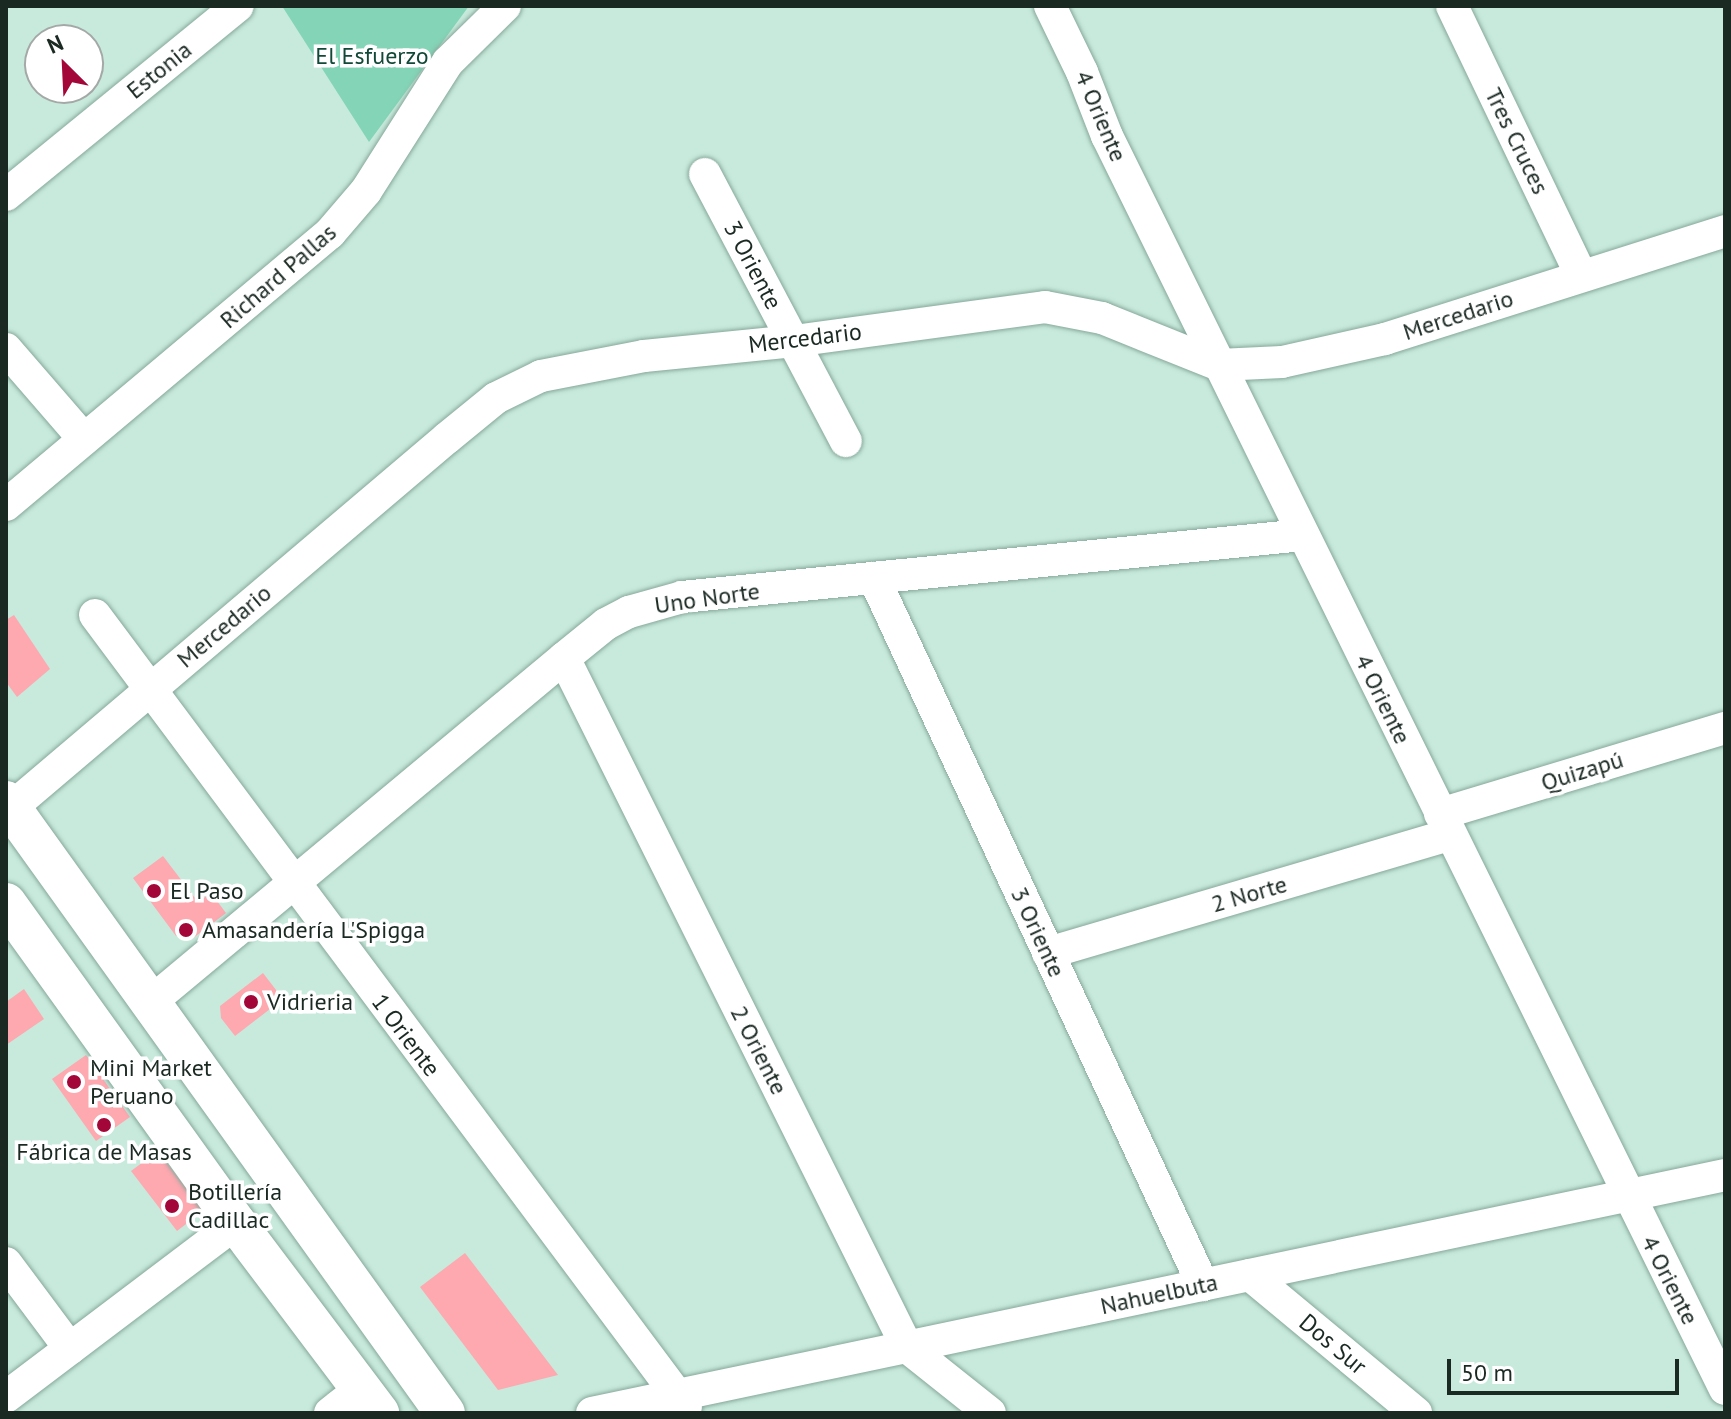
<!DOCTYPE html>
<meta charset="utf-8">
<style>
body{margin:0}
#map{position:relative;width:1731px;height:1419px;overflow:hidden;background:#c7eadc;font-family:"PT Sans",sans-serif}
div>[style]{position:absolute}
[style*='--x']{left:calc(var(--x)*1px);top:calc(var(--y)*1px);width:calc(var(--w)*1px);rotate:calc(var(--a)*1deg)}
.green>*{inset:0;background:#84d4b7}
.building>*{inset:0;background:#fea8b0}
.roads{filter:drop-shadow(0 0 2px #87a89b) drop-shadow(0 0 2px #87a89b)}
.minor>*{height:32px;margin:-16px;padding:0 16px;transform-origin:16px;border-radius:16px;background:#fff}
.major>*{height:40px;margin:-20px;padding:0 20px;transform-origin:20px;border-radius:20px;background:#fff}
.dots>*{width:22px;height:22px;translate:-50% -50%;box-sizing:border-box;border:4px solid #fff;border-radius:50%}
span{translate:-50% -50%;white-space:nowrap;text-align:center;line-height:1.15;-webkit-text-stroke:7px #fff;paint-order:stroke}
.park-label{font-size:24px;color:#124838}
.street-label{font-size:24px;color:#1b2923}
.poi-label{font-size:24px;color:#1b2923}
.left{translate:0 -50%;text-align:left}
.frame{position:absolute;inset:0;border:8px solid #1b2923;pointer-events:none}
.north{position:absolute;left:24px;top:24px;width:80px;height:80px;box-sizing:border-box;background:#fff;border:2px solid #a4a9a7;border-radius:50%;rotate:336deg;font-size:22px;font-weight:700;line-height:32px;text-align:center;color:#1b2923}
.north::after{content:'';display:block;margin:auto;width:28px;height:36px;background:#a30638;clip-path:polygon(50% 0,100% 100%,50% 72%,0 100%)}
.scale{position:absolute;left:1447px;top:1359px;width:232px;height:36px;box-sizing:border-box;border:4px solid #1b2923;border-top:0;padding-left:10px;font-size:24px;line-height:28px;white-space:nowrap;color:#1b2923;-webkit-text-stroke:6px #fff;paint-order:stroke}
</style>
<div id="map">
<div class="green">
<i style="clip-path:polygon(282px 6px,469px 6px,369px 142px)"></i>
</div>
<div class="building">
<i style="clip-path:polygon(14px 615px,50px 669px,17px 697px,6px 682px,6px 620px)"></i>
<i style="clip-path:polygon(163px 856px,198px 902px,211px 893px,226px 913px,192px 939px,176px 936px,133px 878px)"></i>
<i style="clip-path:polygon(263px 973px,283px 999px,235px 1036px,221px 1018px,220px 1006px)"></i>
<i style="clip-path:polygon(24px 989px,44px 1019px,6px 1045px,6px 1002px)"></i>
<i style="clip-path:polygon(86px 1055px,130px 1117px,96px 1141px,52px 1079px)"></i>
<i style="clip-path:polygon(158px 1151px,203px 1211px,177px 1231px,131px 1171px)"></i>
<i style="clip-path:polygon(465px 1253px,558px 1375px,498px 1390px,420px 1287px)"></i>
</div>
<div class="roads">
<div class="minor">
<i style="--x:1050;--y:6;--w:73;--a:64.1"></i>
<i style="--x:1082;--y:72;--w:69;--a:68.7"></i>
<i style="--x:1107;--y:136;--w:1397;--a:63.75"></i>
<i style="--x:1452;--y:6;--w:298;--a:64.4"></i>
<i style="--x:705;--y:174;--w:302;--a:62.2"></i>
<i style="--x:6;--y:195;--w:299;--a:-39.2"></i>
<i style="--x:6;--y:349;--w:119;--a:49.1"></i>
<i style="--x:6;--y:505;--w:423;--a:-40"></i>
<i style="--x:330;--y:233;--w:55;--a:-49.4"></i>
<i style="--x:366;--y:191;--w:153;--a:-57.6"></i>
<i style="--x:448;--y:62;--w:80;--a:-44.5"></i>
<i style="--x:874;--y:578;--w:780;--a:65.05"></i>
<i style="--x:95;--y:615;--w:988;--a:53.27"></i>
<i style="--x:564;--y:658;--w:770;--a:63.53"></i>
<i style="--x:907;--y:1347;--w:106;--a:38.5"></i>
<i style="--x:11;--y:808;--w:572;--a:-40.32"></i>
<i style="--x:447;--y:438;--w:63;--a:-39.2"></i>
<i style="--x:496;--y:398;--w:50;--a:-26.1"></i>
<i style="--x:541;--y:376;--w:105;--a:-11"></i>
<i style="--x:644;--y:356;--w:151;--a:-5.7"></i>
<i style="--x:794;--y:341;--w:253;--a:-7.7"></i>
<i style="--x:1045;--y:307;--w:58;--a:10.9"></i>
<i style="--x:1102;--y:318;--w:126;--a:21.9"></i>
<i style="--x:1219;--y:365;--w:63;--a:-2.7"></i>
<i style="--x:1282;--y:362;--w:106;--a:-12.6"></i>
<i style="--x:1385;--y:339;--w:357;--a:-17.6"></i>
<i style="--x:1440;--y:814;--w:298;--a:-16.8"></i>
<i style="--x:1048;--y:953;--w:419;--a:-16.4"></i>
<i style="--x:152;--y:1001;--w:536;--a:-39.78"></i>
<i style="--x:564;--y:658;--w:54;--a:-39"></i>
<i style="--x:606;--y:624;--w:26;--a:-28"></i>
<i style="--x:629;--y:612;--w:55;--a:-15.8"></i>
<i style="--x:682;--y:597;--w:624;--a:-5.7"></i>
<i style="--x:6;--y:1263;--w:107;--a:53.3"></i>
<i style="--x:1250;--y:1275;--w:216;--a:39.7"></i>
<i style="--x:6;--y:1397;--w:288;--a:-37.1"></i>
<i style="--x:330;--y:1413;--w:39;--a:-38"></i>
<i style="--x:592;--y:1413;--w:1158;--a:-11.86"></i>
</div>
<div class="major">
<i style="--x:6;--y:801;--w:753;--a:54.35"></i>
<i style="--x:6;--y:903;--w:394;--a:54.3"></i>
<i style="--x:236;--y:1223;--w:238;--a:53"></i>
</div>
</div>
<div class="dots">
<i style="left:154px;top:891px;background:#a30638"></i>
<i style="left:186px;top:930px;background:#a30638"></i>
<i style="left:251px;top:1002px;background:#a30638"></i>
<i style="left:74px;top:1082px;background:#a30638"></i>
<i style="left:104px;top:1125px;background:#a30638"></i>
<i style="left:172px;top:1206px;background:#a30638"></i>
</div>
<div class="park-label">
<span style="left:372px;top:56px">El Esfuerzo</span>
</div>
<div class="street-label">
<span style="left:159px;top:70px;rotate:-39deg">Estonia</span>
<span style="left:1101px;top:116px;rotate:67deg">4 Oriente</span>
<span style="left:1517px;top:141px;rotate:64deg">Tres Cruces</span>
<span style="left:753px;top:265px;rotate:62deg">3 Oriente</span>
<span style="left:278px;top:276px;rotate:-41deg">Richard Pallas</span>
<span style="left:1458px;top:315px;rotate:-18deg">Mercedario</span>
<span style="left:805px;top:338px;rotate:-7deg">Mercedario</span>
<span style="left:707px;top:598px;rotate:-8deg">Uno Norte</span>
<span style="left:224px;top:626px;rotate:-40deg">Mercedario</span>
<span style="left:1383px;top:699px;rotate:64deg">4 Oriente</span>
<span style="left:1582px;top:771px;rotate:-17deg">Quizapú</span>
<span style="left:1249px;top:894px;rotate:-16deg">2 Norte</span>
<span style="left:1038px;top:932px;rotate:65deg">3 Oriente</span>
<span style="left:406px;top:1035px;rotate:53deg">1 Oriente</span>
<span style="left:759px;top:1050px;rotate:63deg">2 Oriente</span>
<span style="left:1670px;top:1280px;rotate:63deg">4 Oriente</span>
<span style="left:1159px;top:1294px;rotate:-12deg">Nahuelbuta</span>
<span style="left:1333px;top:1344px;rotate:40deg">Dos Sur</span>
</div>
<div class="poi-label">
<span class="left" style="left:170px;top:891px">El Paso</span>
<span class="left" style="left:202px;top:930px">Amasandería L'Spigga</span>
<span class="left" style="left:267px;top:1002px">Vidrieria</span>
<span class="left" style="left:90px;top:1082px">Mini Market<br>Peruano</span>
<span style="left:104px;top:1152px">Fábrica de Masas</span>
<span class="left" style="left:188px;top:1206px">Botillería<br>Cadillac</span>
</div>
<div class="frame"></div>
<div class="north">N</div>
<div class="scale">50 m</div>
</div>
